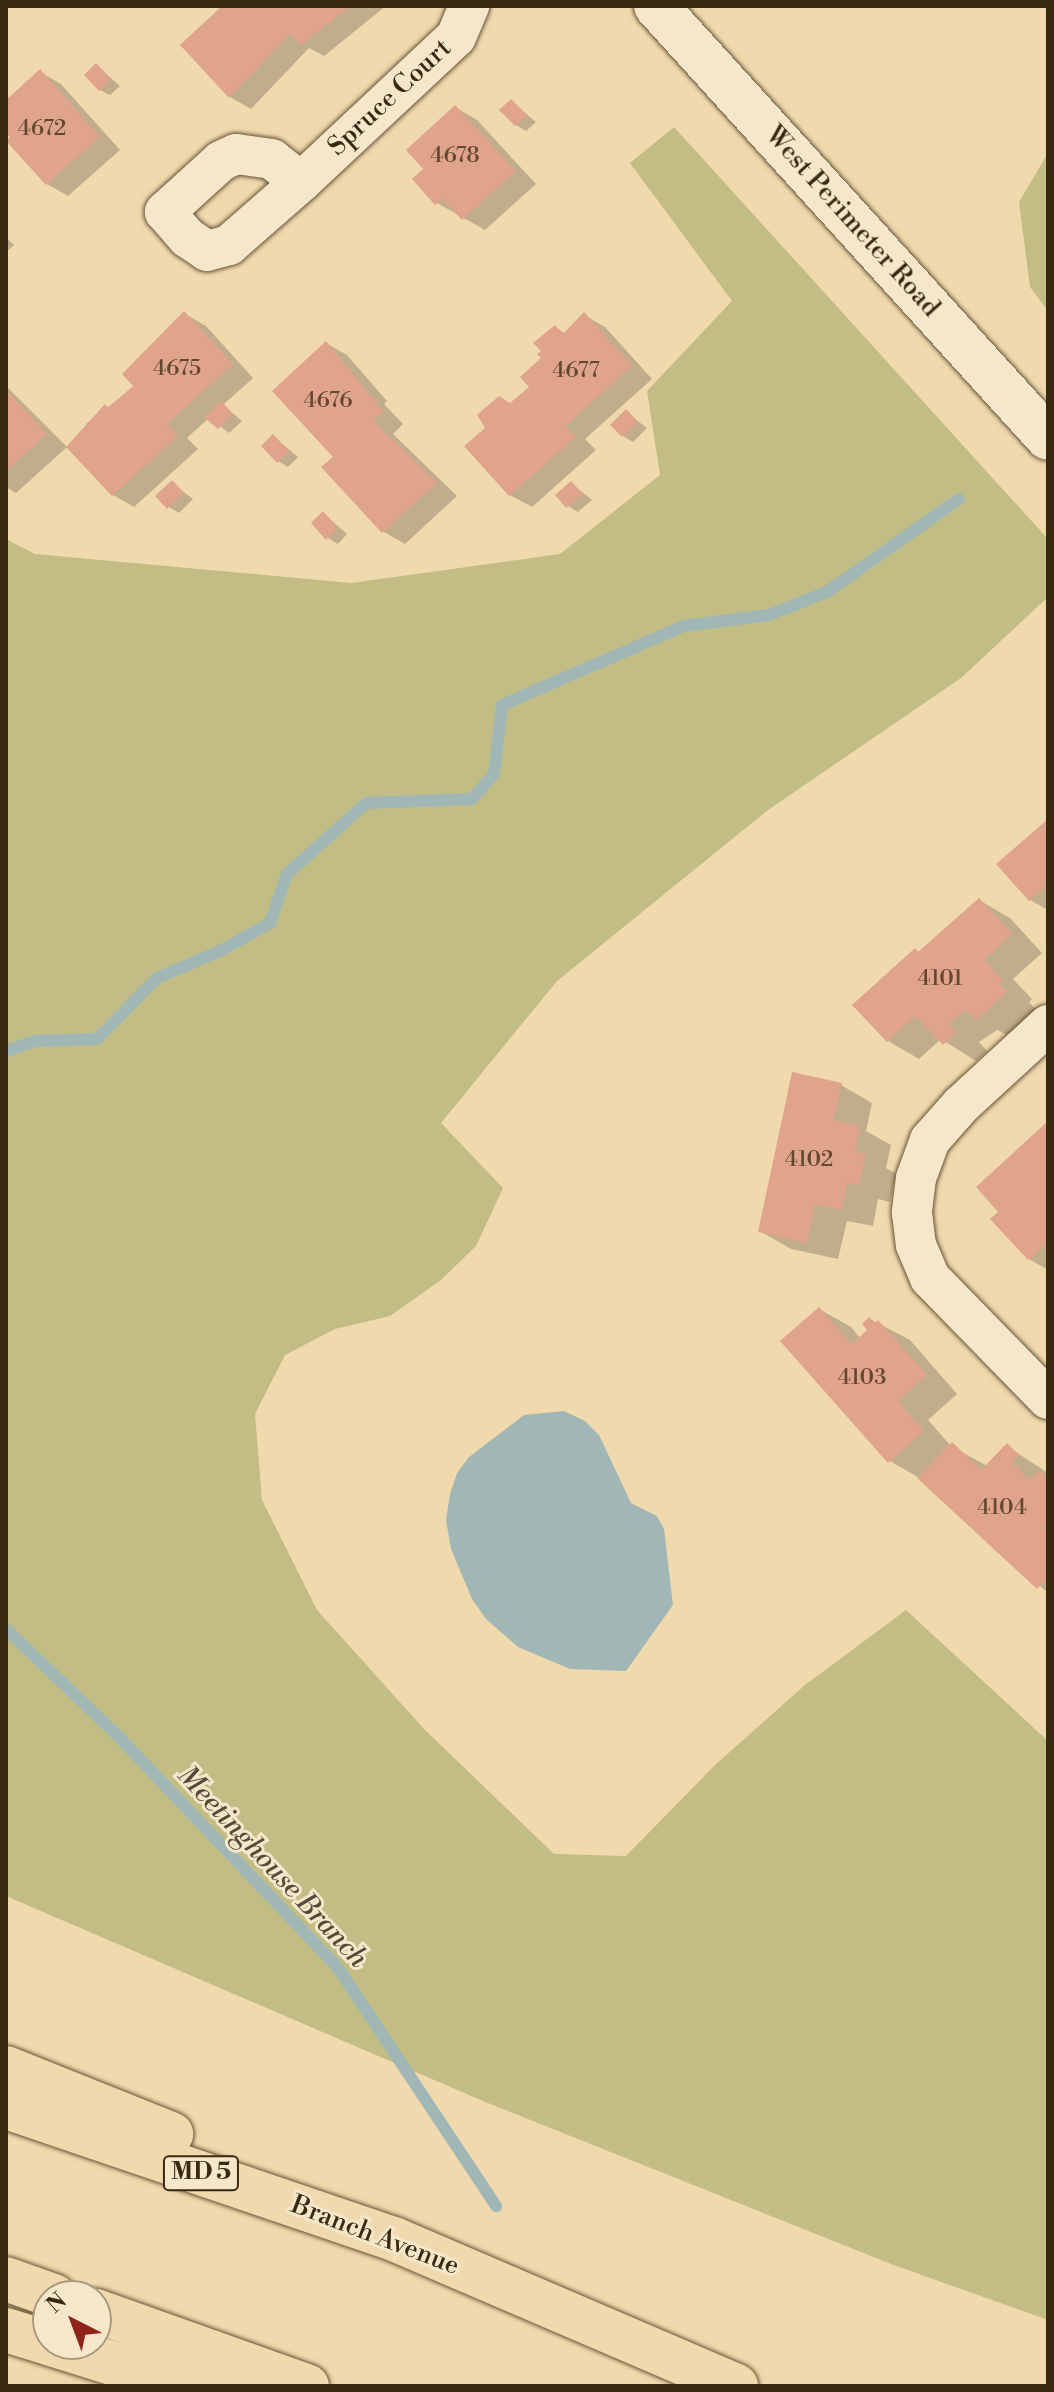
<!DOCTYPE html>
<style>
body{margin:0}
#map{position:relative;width:1054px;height:2392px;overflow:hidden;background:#f1d9ae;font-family:"Libre Bodoni",serif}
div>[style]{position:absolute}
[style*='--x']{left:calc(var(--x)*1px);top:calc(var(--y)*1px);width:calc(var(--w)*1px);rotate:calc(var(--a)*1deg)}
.green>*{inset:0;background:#c1bd85}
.water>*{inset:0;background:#a1b7b6}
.shadow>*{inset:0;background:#0003}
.stream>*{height:12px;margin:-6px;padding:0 6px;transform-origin:6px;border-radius:6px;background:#a1b7b6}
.building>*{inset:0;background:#e0a38b}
.roads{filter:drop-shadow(0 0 2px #675538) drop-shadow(0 0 2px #675538)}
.minor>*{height:40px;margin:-20px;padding:0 20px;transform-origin:20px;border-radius:20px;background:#f6e6ca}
.tertiary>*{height:44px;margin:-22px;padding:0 22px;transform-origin:22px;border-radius:22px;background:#f6e6ca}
.motorway>*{height:44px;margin:-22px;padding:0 22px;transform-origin:22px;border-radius:22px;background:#f1d9ae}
span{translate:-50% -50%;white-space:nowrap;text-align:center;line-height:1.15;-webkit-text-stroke:6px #f6e6ca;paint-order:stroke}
.number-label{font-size:22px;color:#634830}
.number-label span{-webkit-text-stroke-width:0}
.shield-label span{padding:2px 6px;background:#f6e6ca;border:2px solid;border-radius:6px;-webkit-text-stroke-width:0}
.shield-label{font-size:24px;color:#392911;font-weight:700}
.street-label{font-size:26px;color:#392911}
.water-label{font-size:28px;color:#534c3a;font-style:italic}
.frame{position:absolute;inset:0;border:8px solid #392911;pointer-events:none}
.north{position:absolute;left:32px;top:2280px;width:80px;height:80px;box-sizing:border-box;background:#f6e6ca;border:2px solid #aa9a80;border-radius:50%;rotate:318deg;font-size:22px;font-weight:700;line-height:32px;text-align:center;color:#392911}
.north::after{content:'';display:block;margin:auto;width:28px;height:36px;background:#8f2418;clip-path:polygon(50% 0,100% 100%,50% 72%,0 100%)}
</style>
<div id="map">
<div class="green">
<i style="clip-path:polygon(674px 127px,1048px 539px,1048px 597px,961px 678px,768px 810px,557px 981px,441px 1123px,503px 1188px,476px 1246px,441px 1280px,390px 1316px,335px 1329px,285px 1355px,255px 1414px,262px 1500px,317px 1610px,425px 1730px,554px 1854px,626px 1856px,715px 1765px,805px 1685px,906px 1610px,1048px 1741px,1048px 2320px,891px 2264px,483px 2101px,6px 1896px,6px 539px,35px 554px,351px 583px,560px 554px,660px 475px,647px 391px,732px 301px,630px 163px)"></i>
<i style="clip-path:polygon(1048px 153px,1048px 311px,1030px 287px,1019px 202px)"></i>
</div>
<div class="water">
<i style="clip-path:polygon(564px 1411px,585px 1421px,599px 1435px,631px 1503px,657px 1516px,664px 1529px,673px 1605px,626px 1671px,570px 1669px,518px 1647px,486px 1619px,472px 1599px,451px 1549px,446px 1520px,450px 1494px,457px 1473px,469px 1457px,524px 1415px)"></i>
</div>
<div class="shadow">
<i style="clip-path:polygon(225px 6px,386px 6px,324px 56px,309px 48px,251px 109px,230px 97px)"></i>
<i style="clip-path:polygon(96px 65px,120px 86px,110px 95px,100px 90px)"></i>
<i style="clip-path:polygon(40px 72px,61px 84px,120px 150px,68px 196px,47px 184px,6px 130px,6px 102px)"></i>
<i style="clip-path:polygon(511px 101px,536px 122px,526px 131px,516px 125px)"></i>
<i style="clip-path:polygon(455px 107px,477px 120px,536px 184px,485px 230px,437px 203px,426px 169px)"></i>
<i style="clip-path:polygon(6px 237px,14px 245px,6px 252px)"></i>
<i style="clip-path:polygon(185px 314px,206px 326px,253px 378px,223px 405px,242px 421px,229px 433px,209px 418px,187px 438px,198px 449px,134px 507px,113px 495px,86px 424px,135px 386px)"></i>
<i style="clip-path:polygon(584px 315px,605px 327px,652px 379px,585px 439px,596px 450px,532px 507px,510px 495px,511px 405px,532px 387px,555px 327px,566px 334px)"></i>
<i style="clip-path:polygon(326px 343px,347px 355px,387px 401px,384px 404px,403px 424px,393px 434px,457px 496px,405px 544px,384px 532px,324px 467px,335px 457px)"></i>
<i style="clip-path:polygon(6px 386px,67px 447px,16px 493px,6px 487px)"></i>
<i style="clip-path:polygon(626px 412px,647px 428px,633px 442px,623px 436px)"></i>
<i style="clip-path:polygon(274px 437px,298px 457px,288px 467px,278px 461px)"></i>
<i style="clip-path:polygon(172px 483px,193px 499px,179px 513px,169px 507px)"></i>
<i style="clip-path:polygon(571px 483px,592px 500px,578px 512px,568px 506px)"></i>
<i style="clip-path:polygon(324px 514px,347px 534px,338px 544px,328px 538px)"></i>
<i style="clip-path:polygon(1048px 822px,1048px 910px,1030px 900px)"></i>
<i style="clip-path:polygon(979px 900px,1010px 918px,1042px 953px,1013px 979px,1032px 999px,1029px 1002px,1037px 1011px,1009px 1036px,997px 1030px,979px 1042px,987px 1051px,976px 1061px,941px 1039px,919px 1059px,888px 1041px,920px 953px)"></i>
<i style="clip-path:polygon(841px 1085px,872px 1103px,866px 1131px,891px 1145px,886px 1168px,896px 1174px,890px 1202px,878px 1199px,873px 1226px,847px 1221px,838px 1259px,791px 1249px,760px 1231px)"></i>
<i style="clip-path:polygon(1048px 1124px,1048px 1270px,1029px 1259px,1001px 1212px)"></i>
<i style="clip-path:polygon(819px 1309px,851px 1327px,860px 1338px,870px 1330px,870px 1319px,910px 1340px,957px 1394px,928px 1420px,951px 1446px,987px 1466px,1007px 1446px,1048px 1473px,1048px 1593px,921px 1479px,890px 1461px)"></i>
</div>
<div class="stream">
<i style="--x:6;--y:1051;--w:31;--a:-19"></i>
<i style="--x:35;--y:1041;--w:62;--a:-1.8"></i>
<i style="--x:97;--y:1039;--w:86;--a:-45.5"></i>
<i style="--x:157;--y:978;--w:66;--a:-23.1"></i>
<i style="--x:218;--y:952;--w:60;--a:-29.1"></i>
<i style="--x:270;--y:923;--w:52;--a:-70.9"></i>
<i style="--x:287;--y:874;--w:106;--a:-41.9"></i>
<i style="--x:366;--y:803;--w:106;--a:-2.2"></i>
<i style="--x:472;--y:799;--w:33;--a:-49"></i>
<i style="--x:494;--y:774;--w:69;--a:-83.4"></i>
<i style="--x:502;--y:705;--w:198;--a:-23.5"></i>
<i style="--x:684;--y:626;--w:86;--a:-7.4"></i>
<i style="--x:769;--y:615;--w:62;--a:-21.6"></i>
<i style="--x:827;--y:592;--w:161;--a:-35.2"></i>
<i style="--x:6;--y:1629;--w:156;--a:43.7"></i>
<i style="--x:119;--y:1737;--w:318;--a:46.5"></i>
<i style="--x:338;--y:1968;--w:286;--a:56.4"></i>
</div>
<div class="building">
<i style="clip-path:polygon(222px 6px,351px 6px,301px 45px,290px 34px,229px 98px,180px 45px)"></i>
<i style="clip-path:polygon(96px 63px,111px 79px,99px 91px,84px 75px)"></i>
<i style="clip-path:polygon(40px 69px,100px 137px,46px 185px,6px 141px,10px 137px,6px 133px,6px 100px)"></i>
<i style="clip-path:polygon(511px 99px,527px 115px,515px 126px,499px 110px)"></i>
<i style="clip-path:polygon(455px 105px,516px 171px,462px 220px,442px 199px,435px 205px,412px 179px,423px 169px,406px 150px)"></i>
<i style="clip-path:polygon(184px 311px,233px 364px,167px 424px,178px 436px,112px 496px,66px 447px,105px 404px,108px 408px,133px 386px,122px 374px)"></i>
<i style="clip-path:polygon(584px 312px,632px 366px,565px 426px,576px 437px,509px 496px,464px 446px,485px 428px,477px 415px,499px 396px,510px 403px,529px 387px,520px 377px,541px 358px,537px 354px,541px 351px,533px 343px,555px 325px,563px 334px)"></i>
<i style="clip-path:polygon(326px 341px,383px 411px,373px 421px,437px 483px,382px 533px,321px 467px,333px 457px,272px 391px)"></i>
<i style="clip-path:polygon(6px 390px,47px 434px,6px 471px)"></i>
<i style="clip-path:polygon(221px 401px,233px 414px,218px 429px,204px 417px)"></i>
<i style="clip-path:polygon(626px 409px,638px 422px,622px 437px,610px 425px)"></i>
<i style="clip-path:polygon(273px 434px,289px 451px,277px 463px,261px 446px)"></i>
<i style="clip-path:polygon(172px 480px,184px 493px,167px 509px,155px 496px)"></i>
<i style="clip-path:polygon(571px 481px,583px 494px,566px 508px,555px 495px)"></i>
<i style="clip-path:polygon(323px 511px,338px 528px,326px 540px,311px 523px)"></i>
<i style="clip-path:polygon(1048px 819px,1048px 885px,1029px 901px,996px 864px)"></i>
<i style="clip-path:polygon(979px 898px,1012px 934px,984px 960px,1003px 980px,999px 983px,1007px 992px,977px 1020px,965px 1010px,949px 1024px,957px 1032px,943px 1045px,915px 1016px,887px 1042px,852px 1005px,915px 948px,918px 952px)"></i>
<i style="clip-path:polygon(792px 1072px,842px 1083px,833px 1120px,860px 1126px,855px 1152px,866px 1154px,859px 1185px,847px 1183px,842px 1210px,815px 1204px,807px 1243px,758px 1232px)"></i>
<i style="clip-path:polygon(1048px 1121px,1048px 1242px,1028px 1260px,990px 1219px,998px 1212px,976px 1187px)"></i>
<i style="clip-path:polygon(819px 1307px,852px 1344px,867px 1330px,862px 1324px,869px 1317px,875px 1323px,878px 1320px,927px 1375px,898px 1401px,924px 1431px,888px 1463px,780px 1341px)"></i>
<i style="clip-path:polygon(952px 1442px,981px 1470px,1007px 1443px,1019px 1455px,1012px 1463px,1030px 1480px,1039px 1470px,1048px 1479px,1048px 1520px,1043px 1525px,1048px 1530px,1048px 1578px,1037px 1589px,917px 1478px)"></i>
</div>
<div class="roads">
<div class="minor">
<i style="--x:301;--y:182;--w:37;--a:-142"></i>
<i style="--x:272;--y:159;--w:36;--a:-172"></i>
<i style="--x:236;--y:154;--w:17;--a:155"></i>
<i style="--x:221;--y:161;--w:76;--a:137.7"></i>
<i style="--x:165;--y:212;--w:35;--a:49"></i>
<i style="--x:188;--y:238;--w:23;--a:34"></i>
<i style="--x:207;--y:251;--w:23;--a:-15"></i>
<i style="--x:229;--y:245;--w:96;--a:-41.2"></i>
<i style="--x:301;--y:182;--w:212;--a:-43.1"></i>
<i style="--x:456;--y:37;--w:34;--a:-67"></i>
<i style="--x:1048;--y:1025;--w:118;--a:137.4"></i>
<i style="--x:961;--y:1105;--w:47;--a:131.5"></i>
<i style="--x:930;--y:1140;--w:40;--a:110.2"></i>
<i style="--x:916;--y:1178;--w:35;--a:97"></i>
<i style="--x:912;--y:1213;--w:32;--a:83"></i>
<i style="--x:916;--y:1245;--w:36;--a:67"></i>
<i style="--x:930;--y:1278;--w:169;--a:45.7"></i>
</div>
<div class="tertiary">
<i style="--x:656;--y:6;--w:583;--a:47.78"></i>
</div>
<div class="motorway">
<i style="--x:6;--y:2068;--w:178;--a:21.8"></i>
<i style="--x:6;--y:2107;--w:412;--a:18.8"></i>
<i style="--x:396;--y:2240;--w:370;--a:23.2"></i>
<i style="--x:6;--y:2279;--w:51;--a:19.5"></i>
<i style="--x:96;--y:2311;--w:224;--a:19.6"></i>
<i style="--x:6;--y:2330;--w:44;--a:17.2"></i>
<i style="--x:51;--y:2344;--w:107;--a:17.4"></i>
<i style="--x:153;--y:2376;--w:69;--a:8.4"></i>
</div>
</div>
<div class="number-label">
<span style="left:42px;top:129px">4672</span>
<span style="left:455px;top:156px">4678</span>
<span style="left:177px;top:369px">4675</span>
<span style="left:576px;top:371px">4677</span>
<span style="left:328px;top:401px">4676</span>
<span style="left:940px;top:979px">4101</span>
<span style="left:809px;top:1160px">4102</span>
<span style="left:862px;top:1378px">4103</span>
<span style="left:1002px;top:1508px">4104</span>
</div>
<div class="shield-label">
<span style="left:201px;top:2173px">MD 5</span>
</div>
<div class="street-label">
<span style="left:390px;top:98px;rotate:-43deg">Spruce Court</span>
<span style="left:852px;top:222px;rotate:48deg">West Perimeter Road</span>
<span style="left:375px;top:2236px;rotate:21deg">Branch Avenue</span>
</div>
<div class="water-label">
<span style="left:272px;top:1867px;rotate:47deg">Meetinghouse Branch</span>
</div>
<div class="frame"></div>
<div class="north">N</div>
</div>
